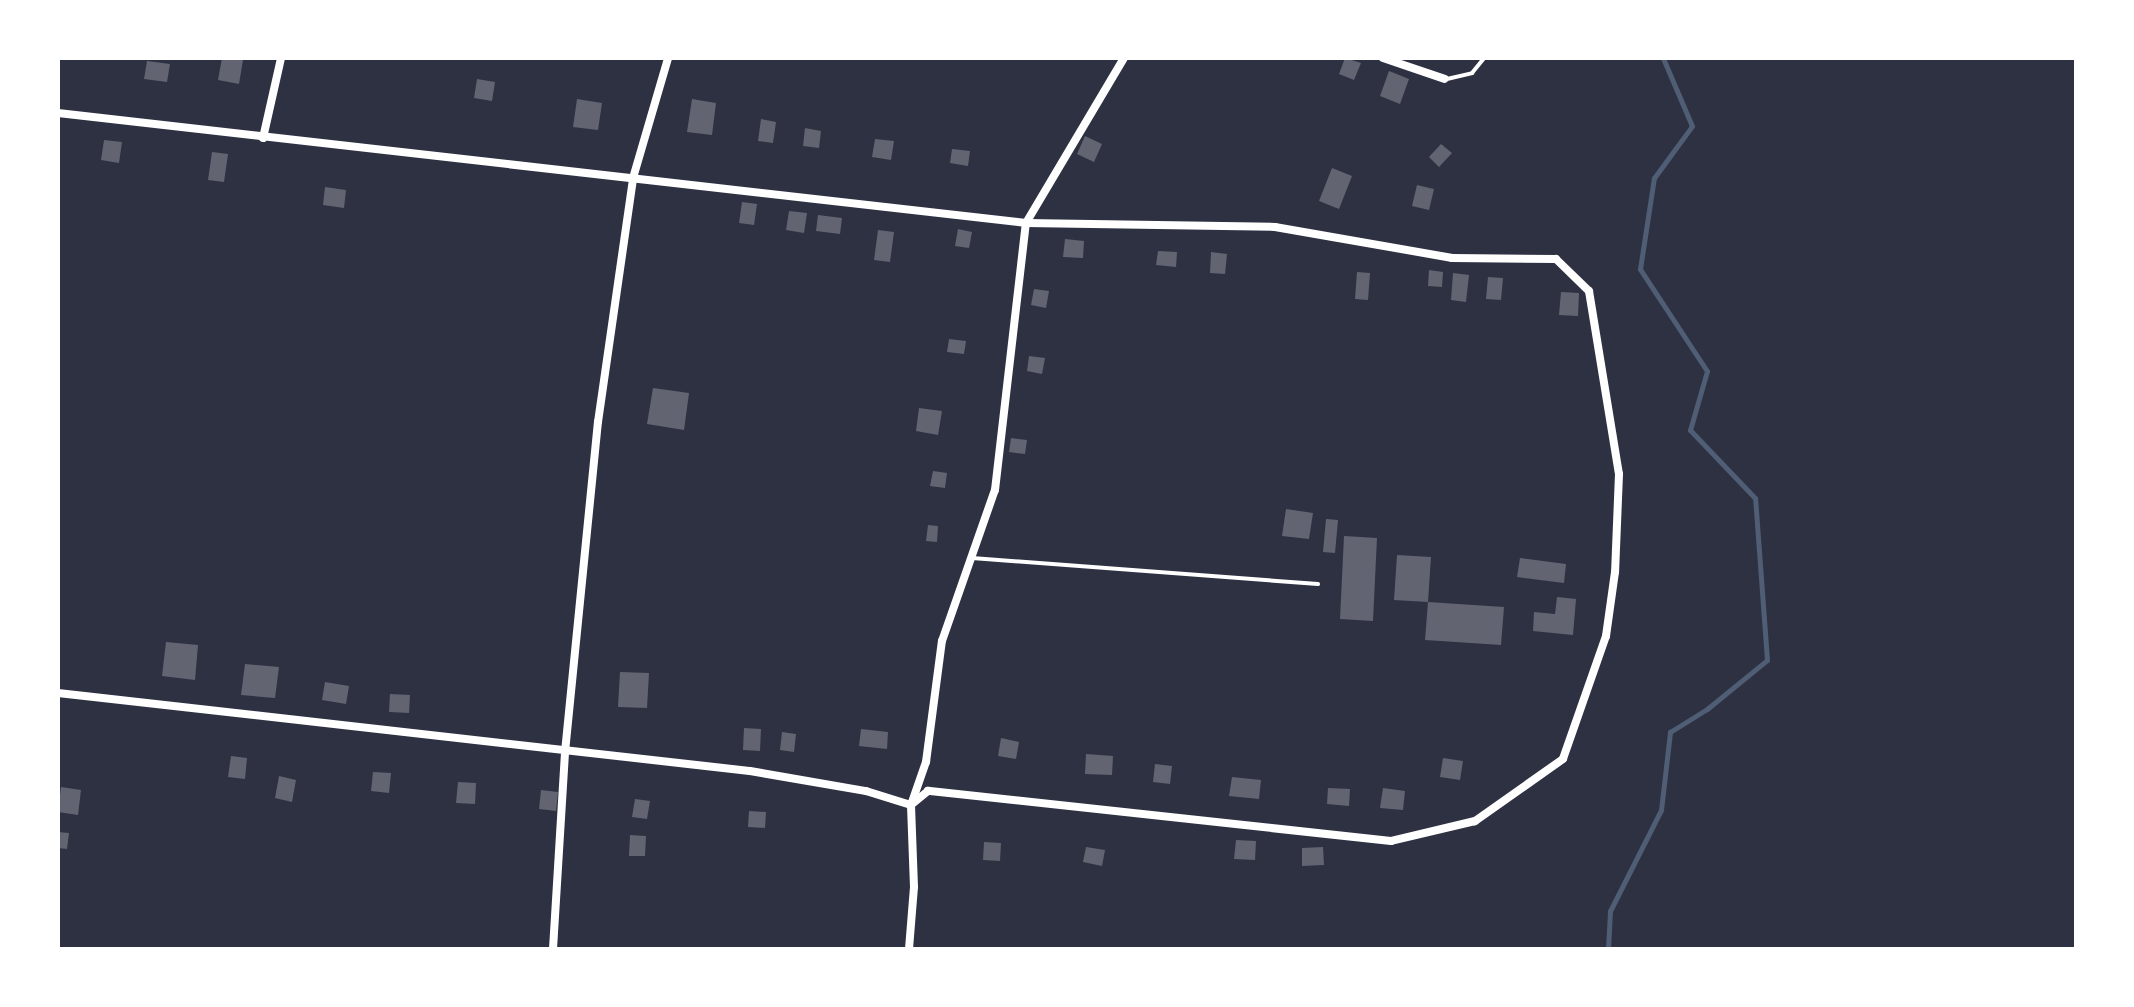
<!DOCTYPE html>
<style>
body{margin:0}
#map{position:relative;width:2134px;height:1007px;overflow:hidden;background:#2d3142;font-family:Georgia,serif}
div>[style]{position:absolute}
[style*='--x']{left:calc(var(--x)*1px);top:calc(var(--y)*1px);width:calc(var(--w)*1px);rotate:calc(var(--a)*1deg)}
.stream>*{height:5px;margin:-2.5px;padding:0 2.5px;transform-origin:2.5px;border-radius:2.5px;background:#4f5d75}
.building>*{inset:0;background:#626471}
.service>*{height:4px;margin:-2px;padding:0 2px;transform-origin:2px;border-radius:2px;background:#fff}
.minor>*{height:8px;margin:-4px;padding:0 4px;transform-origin:4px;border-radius:4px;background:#fff}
span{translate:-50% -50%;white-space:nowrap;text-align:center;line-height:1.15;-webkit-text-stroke:8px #fff;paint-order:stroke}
.frame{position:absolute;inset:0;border:60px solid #fff;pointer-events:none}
</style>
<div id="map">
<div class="stream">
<i style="--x:1608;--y:949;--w:38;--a:-87"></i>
<i style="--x:1610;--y:911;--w:113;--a:-63.2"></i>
<i style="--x:1661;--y:810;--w:79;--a:-83.4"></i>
<i style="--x:1670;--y:732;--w:44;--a:-31.9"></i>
<i style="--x:1707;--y:709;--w:77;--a:-39.2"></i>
<i style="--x:1767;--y:660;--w:162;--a:-94.2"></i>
<i style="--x:1755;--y:498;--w:94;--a:-133.7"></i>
<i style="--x:1690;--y:430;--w:61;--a:-73.9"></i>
<i style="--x:1707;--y:371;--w:122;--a:-123.3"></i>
<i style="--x:1640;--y:269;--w:92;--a:-81.3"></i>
<i style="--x:1654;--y:178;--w:64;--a:-53.8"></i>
<i style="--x:1692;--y:126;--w:74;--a:-113.1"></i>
</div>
<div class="building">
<i style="clip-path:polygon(222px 58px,243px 60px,239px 84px,218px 80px)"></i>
<i style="clip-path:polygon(1345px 58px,1361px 63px,1354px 80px,1339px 74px)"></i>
<i style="clip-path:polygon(147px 61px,170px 64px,167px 82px,144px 79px)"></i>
<i style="clip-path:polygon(1389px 71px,1409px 79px,1400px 104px,1380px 96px)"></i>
<i style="clip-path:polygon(477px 79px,495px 82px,492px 101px,474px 98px)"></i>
<i style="clip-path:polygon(577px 99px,602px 103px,598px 130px,573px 127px)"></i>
<i style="clip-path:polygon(692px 99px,716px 103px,712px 135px,687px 132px)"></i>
<i style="clip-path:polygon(761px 119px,776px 122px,773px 143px,758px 141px)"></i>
<i style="clip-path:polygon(805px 128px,821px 131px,819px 148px,803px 146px)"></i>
<i style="clip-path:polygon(1085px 136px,1102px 144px,1094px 162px,1077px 154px)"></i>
<i style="clip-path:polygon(875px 139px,894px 141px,891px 160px,872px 157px)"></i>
<i style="clip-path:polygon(104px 140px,122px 142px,119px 163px,101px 160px)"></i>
<i style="clip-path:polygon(1441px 144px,1452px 153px,1439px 167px,1429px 157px)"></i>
<i style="clip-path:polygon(952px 149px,970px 151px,968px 166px,950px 163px)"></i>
<i style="clip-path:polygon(212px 152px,228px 154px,224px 182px,208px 180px)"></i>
<i style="clip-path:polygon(1332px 168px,1352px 176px,1339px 209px,1319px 201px)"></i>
<i style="clip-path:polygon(1417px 185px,1434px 189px,1429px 210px,1412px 206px)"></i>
<i style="clip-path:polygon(325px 187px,346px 190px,344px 208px,323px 205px)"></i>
<i style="clip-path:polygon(742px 202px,757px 204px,754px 225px,739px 223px)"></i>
<i style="clip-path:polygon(789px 211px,807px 213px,804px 233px,786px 230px)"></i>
<i style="clip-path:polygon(818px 215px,842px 218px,840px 234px,816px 231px)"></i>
<i style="clip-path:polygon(958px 229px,972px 232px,969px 248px,955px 246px)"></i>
<i style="clip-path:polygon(878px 230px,894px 232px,890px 262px,874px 260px)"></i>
<i style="clip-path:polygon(1065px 239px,1084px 241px,1083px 258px,1063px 257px)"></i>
<i style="clip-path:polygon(1158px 251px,1177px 252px,1176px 267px,1156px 265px)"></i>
<i style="clip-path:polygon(1211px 252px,1227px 254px,1225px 274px,1210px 273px)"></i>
<i style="clip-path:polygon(1429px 270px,1443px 272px,1442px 287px,1428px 286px)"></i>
<i style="clip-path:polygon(1357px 272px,1370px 273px,1368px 300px,1355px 299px)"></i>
<i style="clip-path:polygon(1453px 273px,1469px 275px,1466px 302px,1451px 300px)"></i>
<i style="clip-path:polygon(1488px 277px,1503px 278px,1501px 300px,1486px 299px)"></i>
<i style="clip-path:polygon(1034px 289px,1049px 291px,1046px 308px,1031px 305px)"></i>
<i style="clip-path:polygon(1561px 292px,1579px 293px,1578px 316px,1559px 315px)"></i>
<i style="clip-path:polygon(949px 339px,966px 341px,964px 354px,947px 352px)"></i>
<i style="clip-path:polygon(1029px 356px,1045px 358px,1042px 374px,1027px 371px)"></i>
<i style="clip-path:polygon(653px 388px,689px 393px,684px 430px,647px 424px)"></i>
<i style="clip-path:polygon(919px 408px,942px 411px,938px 435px,916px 431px)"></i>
<i style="clip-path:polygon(1011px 438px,1027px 440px,1025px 454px,1009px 452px)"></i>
<i style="clip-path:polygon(933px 471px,947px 473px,945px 488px,930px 486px)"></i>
<i style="clip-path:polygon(1286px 509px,1313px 513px,1309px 539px,1282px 536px)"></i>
<i style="clip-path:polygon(1326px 519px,1338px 520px,1335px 553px,1323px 552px)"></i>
<i style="clip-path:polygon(928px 525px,938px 526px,937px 542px,926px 541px)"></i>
<i style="clip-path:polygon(1344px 536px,1377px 538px,1373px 621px,1340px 619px)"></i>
<i style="clip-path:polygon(1397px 555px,1431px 557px,1428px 602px,1394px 600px)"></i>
<i style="clip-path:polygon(1520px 558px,1566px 564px,1564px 583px,1517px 577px)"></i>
<i style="clip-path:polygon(1557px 597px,1576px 599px,1573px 635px,1533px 631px,1534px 612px,1555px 614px)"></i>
<i style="clip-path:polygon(1428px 602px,1504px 607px,1501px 645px,1425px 640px)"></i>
<i style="clip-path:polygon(166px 642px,198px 645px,195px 680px,162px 676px)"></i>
<i style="clip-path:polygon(245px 664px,279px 667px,275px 698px,241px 695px)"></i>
<i style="clip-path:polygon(620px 672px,649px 673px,647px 708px,618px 707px)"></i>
<i style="clip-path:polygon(325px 682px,349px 686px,346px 704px,322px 700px)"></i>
<i style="clip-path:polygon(390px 694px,410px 695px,409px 713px,389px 712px)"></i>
<i style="clip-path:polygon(744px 728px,761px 729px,760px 751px,743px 750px)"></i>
<i style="clip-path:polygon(861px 729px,888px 732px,887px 749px,859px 746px)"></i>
<i style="clip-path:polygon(782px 732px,796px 734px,794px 752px,780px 750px)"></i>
<i style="clip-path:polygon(1001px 738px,1019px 742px,1016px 759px,998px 756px)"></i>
<i style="clip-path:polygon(1086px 754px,1113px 756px,1112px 775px,1085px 774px)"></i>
<i style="clip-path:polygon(231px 756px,247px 758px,245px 779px,228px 777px)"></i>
<i style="clip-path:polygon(1443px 758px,1463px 761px,1460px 780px,1440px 777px)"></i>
<i style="clip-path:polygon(1155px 764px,1172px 766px,1170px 784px,1153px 782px)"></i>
<i style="clip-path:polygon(373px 772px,391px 773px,389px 793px,371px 791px)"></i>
<i style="clip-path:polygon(279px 776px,296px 780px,292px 802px,275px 798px)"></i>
<i style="clip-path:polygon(1232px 777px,1261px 780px,1259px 799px,1229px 796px)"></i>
<i style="clip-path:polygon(458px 782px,476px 783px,475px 804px,456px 803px)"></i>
<i style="clip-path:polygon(61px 787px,81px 790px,78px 815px,58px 812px)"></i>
<i style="clip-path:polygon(1328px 788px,1350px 789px,1349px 806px,1327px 804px)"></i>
<i style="clip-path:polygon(1383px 788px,1405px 791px,1403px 810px,1380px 808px)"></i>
<i style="clip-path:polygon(541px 790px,558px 792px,556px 811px,539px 809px)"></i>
<i style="clip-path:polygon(635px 799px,650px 801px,647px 819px,632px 817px)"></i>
<i style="clip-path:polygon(749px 811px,766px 812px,765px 828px,748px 827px)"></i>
<i style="clip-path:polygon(58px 832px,69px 833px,67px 849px,58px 848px)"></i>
<i style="clip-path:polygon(630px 835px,646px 836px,645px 856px,629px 856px)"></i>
<i style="clip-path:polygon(1236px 840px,1256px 841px,1255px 860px,1234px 859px)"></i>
<i style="clip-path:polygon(984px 842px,1001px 843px,1000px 861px,983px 860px)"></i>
<i style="clip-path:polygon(1086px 847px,1105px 850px,1102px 866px,1083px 862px)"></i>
<i style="clip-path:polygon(1323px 847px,1324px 865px,1302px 866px,1302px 848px)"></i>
</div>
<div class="service">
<i style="--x:1447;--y:79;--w:26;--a:-13"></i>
<i style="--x:1472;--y:73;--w:19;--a:-51"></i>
<i style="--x:972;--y:558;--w:347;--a:4.3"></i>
</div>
<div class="minor">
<i style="--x:1383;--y:58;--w:65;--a:18.7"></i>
<i style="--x:58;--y:113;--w:974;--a:6.48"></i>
<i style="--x:1026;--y:223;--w:249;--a:0.9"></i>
<i style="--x:1275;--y:227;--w:180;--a:9.9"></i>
<i style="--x:1452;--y:258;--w:104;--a:0.6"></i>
<i style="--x:1556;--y:259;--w:46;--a:44.1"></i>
<i style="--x:1589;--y:291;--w:185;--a:80.7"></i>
<i style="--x:1619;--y:474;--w:98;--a:92.3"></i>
<i style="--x:1615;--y:572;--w:65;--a:98"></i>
<i style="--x:1606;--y:636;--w:130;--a:109.3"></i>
<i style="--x:1563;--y:759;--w:108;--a:144.8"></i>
<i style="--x:1475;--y:821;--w:86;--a:166.6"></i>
<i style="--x:1391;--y:841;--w:466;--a:-173.8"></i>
<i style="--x:928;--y:791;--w:22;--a:141"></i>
<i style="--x:263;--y:138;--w:82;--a:-77.3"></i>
<i style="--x:58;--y:693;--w:696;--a:6.43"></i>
<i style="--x:750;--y:771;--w:118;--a:9.8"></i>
<i style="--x:866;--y:791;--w:47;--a:17.3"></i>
<i style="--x:553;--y:949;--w:197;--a:-86.5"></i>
<i style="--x:565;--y:752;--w:332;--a:-84.3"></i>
<i style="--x:598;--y:422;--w:246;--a:-81.8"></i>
<i style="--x:633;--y:178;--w:125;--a:-73.7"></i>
<i style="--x:909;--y:949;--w:62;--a:-85.4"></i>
<i style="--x:914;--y:887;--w:82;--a:-92.1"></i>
<i style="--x:911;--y:805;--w:46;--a:-70.8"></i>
<i style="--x:926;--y:762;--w:122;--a:-82.5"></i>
<i style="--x:942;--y:641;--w:160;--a:-70.7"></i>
<i style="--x:995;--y:490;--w:269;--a:-83.4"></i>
<i style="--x:1026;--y:223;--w:192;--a:-59.3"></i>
</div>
<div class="frame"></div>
</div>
